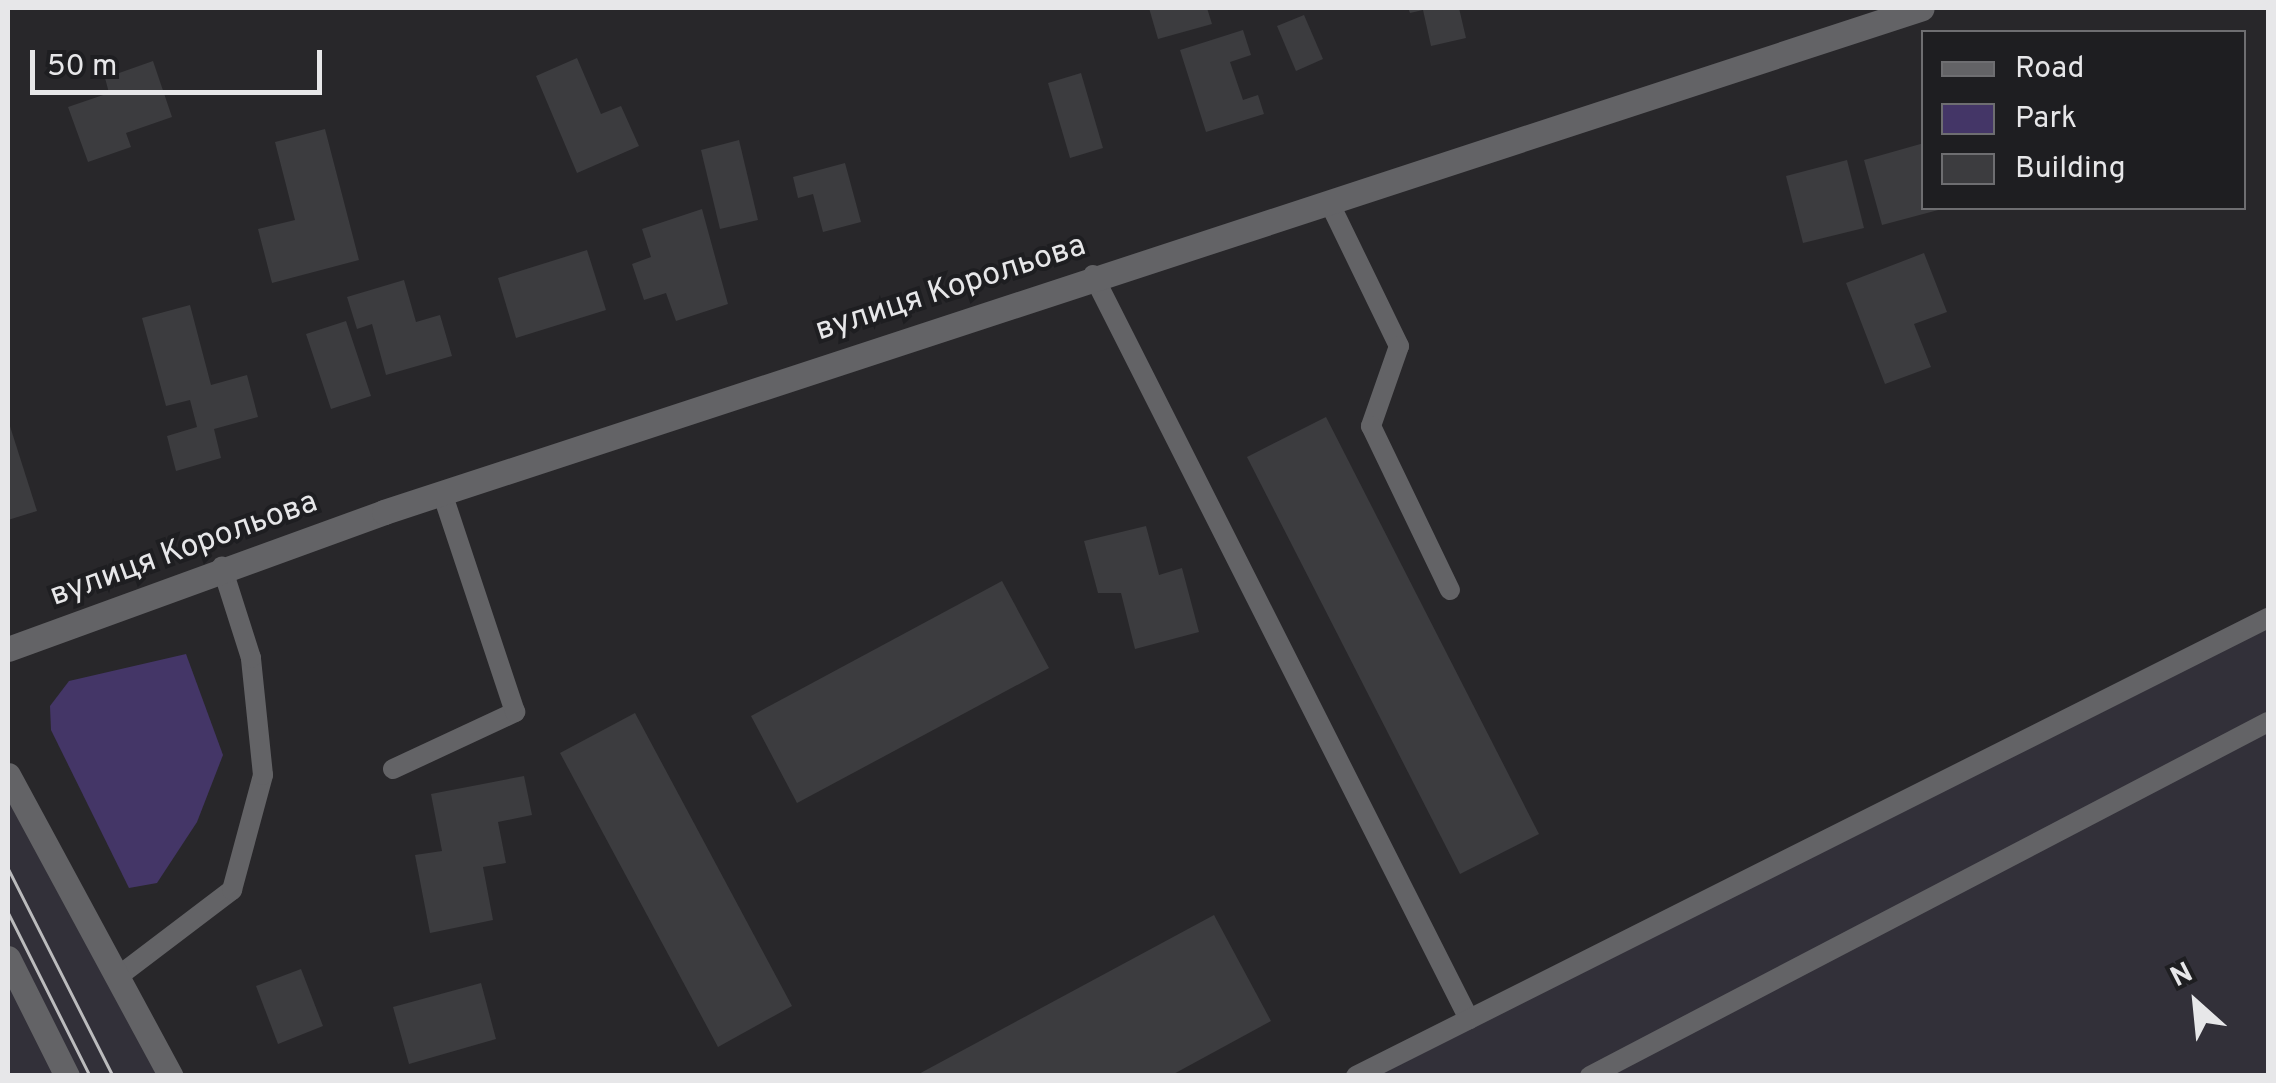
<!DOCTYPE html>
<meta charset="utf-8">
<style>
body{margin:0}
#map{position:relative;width:2276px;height:1083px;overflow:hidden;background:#28272a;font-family:Overpass,sans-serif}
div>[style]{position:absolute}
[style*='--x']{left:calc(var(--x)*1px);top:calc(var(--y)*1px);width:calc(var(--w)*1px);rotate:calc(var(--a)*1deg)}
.built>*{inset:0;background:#323039}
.green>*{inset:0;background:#443667}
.building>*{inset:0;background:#3c3c3f}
.lane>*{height:20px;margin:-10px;padding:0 10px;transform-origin:10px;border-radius:10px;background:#636366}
.street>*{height:25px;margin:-12.5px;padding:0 12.5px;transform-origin:12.5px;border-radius:12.5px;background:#636366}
.secondary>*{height:25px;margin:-12.5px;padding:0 12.5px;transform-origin:12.5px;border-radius:12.5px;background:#636366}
.tram>*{height:2.5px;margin:-1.25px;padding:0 1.25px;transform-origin:1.25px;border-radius:1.25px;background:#bbbbbd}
span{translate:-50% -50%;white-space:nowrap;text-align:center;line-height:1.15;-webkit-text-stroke:8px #1e1e21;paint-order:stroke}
.street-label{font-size:32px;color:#e7e7e9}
.frame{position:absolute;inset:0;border:10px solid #e7e7e9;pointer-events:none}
.legend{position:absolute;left:1921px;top:30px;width:325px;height:180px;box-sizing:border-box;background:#1e1e21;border:2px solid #6e6e71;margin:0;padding:12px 18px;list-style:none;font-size:30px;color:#e7e7e9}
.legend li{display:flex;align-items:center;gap:20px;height:50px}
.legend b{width:50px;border:2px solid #6e6e71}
.north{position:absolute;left:2146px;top:953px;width:100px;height:100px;-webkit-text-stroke:8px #1e1e21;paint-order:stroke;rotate:333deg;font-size:28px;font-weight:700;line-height:40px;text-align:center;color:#e7e7e9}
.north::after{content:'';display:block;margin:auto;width:35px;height:45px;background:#e7e7e9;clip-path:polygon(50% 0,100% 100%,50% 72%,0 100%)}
.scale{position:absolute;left:30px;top:50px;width:292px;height:45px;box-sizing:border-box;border:5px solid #e7e7e9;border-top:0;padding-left:12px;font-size:30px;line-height:35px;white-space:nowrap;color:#e7e7e9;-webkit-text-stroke:8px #1e1e21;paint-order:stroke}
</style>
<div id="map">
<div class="built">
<i style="clip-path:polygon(2268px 618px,2268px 1075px,1356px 1075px)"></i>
<i style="clip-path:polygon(8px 783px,161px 1075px,8px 1075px)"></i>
</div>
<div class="green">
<i style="clip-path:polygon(186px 654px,223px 755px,197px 822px,157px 883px,129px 888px,51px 730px,50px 706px,69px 681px)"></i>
</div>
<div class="building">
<i style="clip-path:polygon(1149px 8px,1207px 8px,1212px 24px,1158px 39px)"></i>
<i style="clip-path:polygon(1408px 8px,1459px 8px,1466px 38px,1431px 46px,1423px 10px,1410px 13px)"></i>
<i style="clip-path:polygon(1304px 15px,1323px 59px,1296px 71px,1277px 26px)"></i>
<i style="clip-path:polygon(1243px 30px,1251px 55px,1230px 62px,1243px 100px,1258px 95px,1264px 114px,1206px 132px,1180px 50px)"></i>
<i style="clip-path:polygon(577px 58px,601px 114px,621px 106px,639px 146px,577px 173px,536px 76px)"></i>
<i style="clip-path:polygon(153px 61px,172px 117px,126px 133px,131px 147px,88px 162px,68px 107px,109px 93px,105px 78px)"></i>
<i style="clip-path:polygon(1081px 73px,1103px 148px,1070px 158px,1048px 83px)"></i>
<i style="clip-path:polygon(325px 129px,359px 260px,272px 283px,258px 229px,295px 220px,275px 142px)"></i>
<i style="clip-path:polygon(739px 140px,758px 220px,720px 229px,701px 150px)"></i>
<i style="clip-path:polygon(1924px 143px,1924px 208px,1942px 209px,1882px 225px,1864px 160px)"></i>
<i style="clip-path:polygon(1847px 160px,1864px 228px,1803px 243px,1786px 176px)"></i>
<i style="clip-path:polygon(845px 163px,861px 222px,823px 232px,813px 194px,798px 198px,793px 177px)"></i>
<i style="clip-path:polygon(702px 209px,728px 304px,676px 321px,666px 293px,644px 300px,632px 264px,651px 257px,642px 229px)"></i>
<i style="clip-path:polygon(587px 250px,606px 310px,516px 338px,498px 278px)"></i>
<i style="clip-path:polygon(1924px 253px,1947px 312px,1914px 324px,1931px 367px,1885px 384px,1846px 283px)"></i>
<i style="clip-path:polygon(404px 280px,416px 322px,440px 315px,452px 356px,386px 375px,372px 324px,357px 329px,347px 297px)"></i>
<i style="clip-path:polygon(190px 305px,211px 385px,247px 375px,258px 417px,214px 429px,221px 458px,176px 471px,167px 436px,197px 427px,190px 400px,166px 406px,142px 318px)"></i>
<i style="clip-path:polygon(346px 321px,371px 396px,331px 409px,306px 334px)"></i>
<i style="clip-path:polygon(1326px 417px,1539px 834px,1460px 874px,1247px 457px)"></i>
<i style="clip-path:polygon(8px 420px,37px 511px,8px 520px)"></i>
<i style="clip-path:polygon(1146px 526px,1159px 575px,1182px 568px,1199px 632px,1135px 649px,1121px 593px,1098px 593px,1084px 541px)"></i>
<i style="clip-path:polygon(1002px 581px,1049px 668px,797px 803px,751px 716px)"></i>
<i style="clip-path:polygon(635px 713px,792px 1006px,718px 1047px,560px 753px)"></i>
<i style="clip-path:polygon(524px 776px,532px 815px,498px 822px,506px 863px,483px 867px,493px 920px,430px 933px,415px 855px,442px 851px,431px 794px)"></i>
<i style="clip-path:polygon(1214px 915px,1271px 1021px,1170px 1076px,915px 1076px)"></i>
<i style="clip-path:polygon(301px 969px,323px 1026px,278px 1044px,256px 986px)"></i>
<i style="clip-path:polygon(481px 983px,496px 1039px,409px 1064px,393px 1007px)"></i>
</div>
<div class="lane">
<i style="--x:1330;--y:204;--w:158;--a:64.1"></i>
<i style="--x:1399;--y:346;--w:85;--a:109.3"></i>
<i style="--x:1371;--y:426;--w:182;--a:64.3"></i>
<i style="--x:1093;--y:275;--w:834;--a:63.19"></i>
<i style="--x:393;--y:769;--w:135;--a:-25"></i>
<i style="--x:515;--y:712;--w:231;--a:-108.4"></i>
<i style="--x:120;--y:975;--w:141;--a:-37.2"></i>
<i style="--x:232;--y:890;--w:119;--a:-74.9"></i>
<i style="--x:263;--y:775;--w:118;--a:-95.9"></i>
<i style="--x:251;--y:658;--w:96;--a:-107.7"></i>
<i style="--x:1356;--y:1076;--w:1021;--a:-26.67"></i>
<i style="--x:1590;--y:1076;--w:765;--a:-27.57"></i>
</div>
<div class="street">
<i style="--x:8;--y:775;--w:342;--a:61.6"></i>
<i style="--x:8;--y:958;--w:132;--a:63.4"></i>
</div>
<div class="secondary">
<i style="--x:8;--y:649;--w:400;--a:-20"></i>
<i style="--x:384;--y:512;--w:1618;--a:-18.14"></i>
</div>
<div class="tram">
<i style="--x:8;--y:868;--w:233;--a:63.2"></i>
<i style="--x:8;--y:912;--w:183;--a:63.4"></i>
</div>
<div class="street-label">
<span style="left:951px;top:289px;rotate:-18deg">вулиця Корольова</span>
<span style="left:184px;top:550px;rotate:-20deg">вулиця Корольова</span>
</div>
<div class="frame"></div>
<ul class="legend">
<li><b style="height:12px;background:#636366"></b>Road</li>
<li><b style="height:28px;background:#443667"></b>Park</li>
<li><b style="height:28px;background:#3c3c3f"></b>Building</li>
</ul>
<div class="north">N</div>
<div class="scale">50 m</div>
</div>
